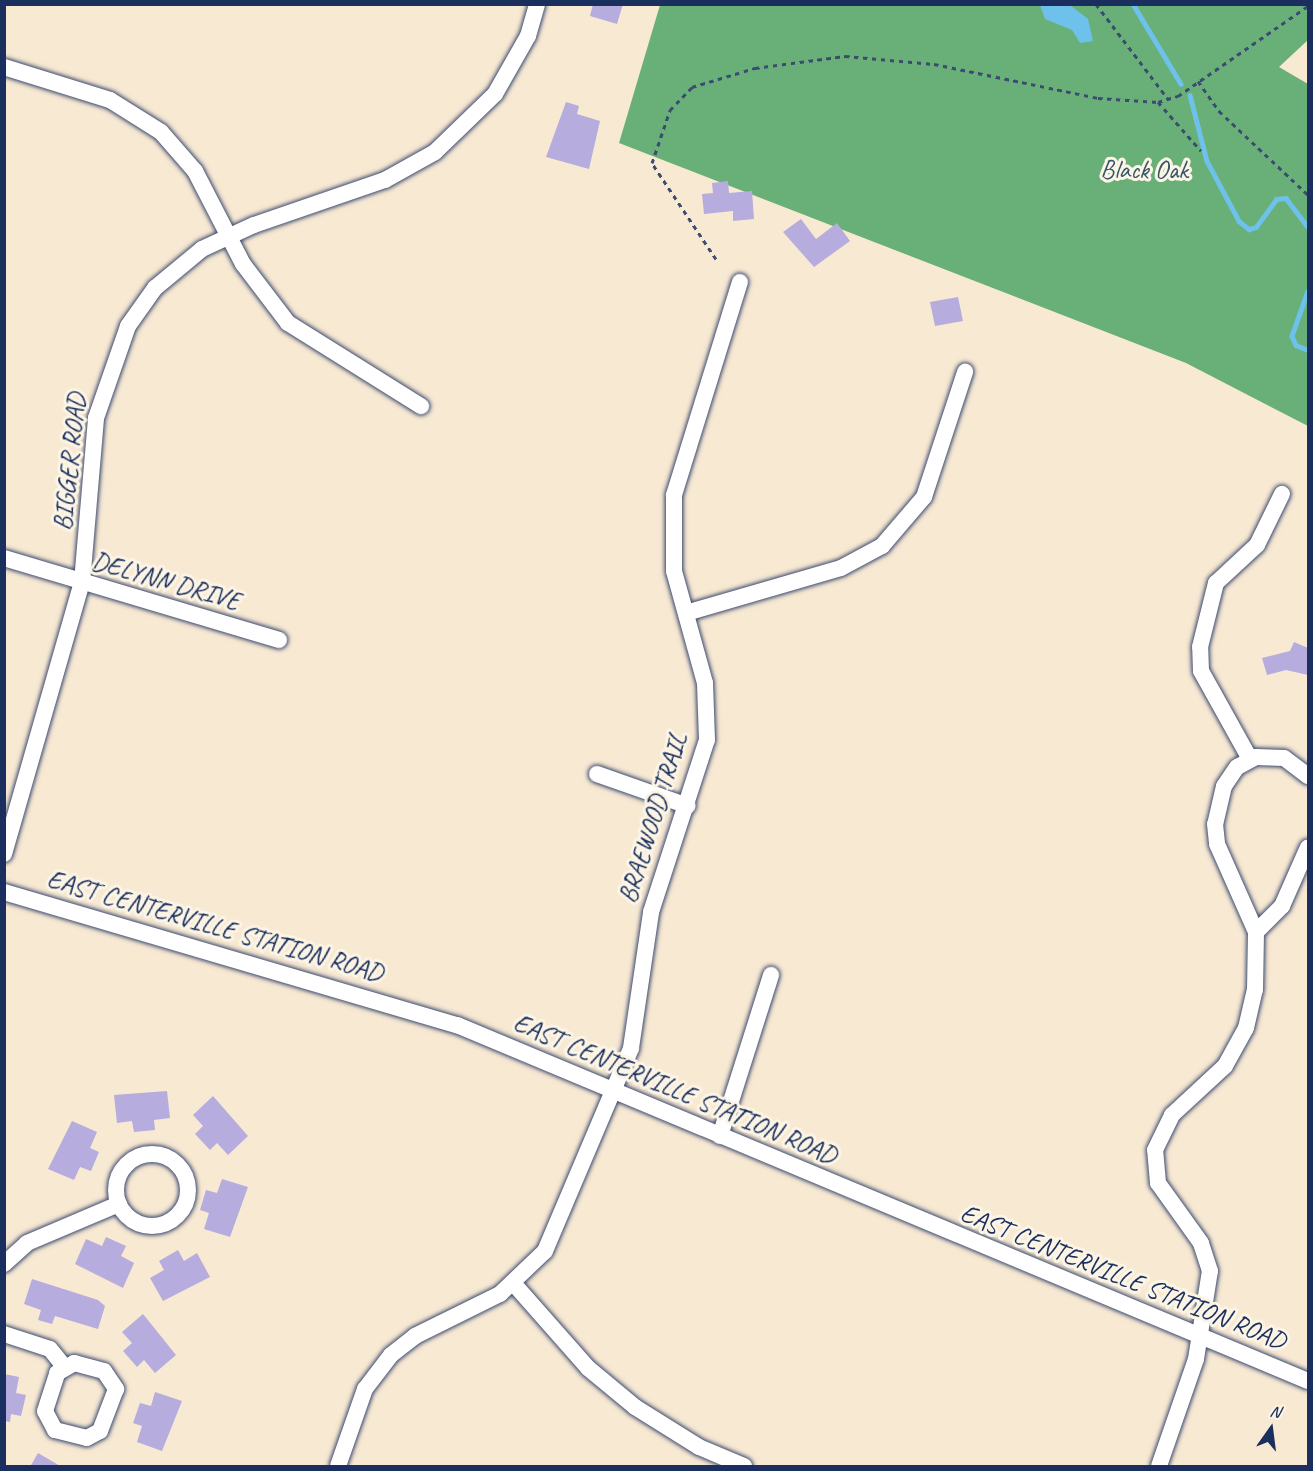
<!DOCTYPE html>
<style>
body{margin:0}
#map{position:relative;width:1313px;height:1471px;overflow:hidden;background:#f8e9d3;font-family:Caveat,sans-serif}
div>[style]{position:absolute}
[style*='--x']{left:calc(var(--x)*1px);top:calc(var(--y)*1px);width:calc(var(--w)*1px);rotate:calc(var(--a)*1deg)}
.forest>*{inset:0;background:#68b078}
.water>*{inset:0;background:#6ec1ea}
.stream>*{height:4.5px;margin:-2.25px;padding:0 2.25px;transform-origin:2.25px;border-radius:2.25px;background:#6ec1ea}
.building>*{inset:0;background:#b6acdd}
.path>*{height:3px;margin-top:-1.5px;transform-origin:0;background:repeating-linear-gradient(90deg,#3c4b70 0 4.5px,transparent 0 9px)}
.roads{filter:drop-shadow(0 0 2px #3c4b70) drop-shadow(0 0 2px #3c4b70)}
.minor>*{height:16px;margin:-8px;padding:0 8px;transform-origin:8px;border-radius:8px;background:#fff}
.minor>.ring{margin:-8px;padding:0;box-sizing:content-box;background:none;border:16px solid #fff;border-radius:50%}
span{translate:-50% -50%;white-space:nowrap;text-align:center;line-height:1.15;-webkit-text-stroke:6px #fcf5e5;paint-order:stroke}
.park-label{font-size:26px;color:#34566a}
.street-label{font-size:26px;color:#1b2f5e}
.frame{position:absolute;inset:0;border:6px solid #1b2f5e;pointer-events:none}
.north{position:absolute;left:1241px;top:1399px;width:60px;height:60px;-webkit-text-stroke:4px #fcf5e5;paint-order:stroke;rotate:14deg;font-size:16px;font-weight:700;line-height:24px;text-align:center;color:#1b2f5e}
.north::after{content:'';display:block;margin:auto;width:21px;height:27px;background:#1b2f5e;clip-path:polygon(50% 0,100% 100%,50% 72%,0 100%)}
</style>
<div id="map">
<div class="forest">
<i style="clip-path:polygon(660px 5px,1308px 5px,1308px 40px,1279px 67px,1308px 84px,1308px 426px,1186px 363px,619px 143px)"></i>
</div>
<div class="water">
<i style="clip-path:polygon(1040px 5px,1070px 5px,1088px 19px,1093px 41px,1080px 43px,1072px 30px,1045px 19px)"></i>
</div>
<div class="stream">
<i style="--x:1133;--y:4;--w:93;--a:59"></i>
<i style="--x:1190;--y:95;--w:68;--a:75.6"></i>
<i style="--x:1207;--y:161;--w:68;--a:61.9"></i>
<i style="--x:1239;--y:221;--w:13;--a:39"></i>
<i style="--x:1249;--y:229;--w:7;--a:-16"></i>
<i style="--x:1256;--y:227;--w:34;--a:-54"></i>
<i style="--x:1276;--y:199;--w:10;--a:-6"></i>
<i style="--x:1286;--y:198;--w:36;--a:53"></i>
<i style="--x:1308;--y:291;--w:48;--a:109.6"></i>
<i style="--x:1292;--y:336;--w:10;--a:66"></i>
<i style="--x:1296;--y:345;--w:13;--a:23"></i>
</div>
<div class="building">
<i style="clip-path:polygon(593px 4px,623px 4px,617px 24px,590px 16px)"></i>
<i style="clip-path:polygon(566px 102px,579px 106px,577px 114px,600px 121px,589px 169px,546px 157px)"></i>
<i style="clip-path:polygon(728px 181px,729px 193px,752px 191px,754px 219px,733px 221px,733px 211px,704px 214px,702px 194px,713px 193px,712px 183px)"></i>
<i style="clip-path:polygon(801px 219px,816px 239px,837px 223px,850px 241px,814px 267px,783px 232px)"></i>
<i style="clip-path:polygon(958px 297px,963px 321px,935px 326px,930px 302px)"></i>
<i style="clip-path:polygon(1294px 642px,1308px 648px,1308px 675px,1286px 670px,1267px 675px,1262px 658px,1290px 651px)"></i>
<i style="clip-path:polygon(167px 1091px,170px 1118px,154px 1120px,155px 1130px,134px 1132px,132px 1121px,117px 1123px,114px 1095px)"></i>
<i style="clip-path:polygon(213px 1096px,248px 1136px,228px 1155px,217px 1143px,210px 1150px,195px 1134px,203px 1126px,193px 1115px)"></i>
<i style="clip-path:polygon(72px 1121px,97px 1132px,90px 1148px,99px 1152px,91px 1171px,80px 1167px,74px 1180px,48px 1169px)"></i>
<i style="clip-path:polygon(222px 1179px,248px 1187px,230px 1237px,204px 1229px,209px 1213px,200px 1210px,206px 1190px,217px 1193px)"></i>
<i style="clip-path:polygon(106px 1237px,126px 1246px,121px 1256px,134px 1263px,123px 1288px,75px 1264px,86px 1239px,102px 1246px)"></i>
<i style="clip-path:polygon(178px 1250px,184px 1261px,197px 1253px,210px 1277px,163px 1301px,150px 1278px,164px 1270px,159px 1261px)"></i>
<i style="clip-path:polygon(32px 1279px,98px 1300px,105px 1306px,98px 1329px,55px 1316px,52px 1324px,38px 1320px,41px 1310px,24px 1304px)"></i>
<i style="clip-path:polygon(143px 1314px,176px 1355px,155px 1373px,144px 1360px,137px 1367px,123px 1351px,132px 1343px,122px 1332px)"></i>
<i style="clip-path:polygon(4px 1374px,19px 1377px,16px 1393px,26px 1395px,21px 1416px,11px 1414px,10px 1422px,4px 1421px)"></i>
<i style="clip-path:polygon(155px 1392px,182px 1401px,162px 1451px,137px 1442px,142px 1426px,133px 1423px,140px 1403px,151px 1406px)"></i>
<i style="clip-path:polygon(38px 1453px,62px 1467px,30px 1467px)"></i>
</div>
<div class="path">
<i style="--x:1096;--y:4;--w:119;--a:52.8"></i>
<i style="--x:1198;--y:81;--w:37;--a:55"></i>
<i style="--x:1219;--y:111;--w:122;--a:43.3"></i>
<i style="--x:1158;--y:102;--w:65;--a:48.7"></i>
<i style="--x:716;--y:259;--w:115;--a:-123.7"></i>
<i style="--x:652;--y:163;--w:56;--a:-71.2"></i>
<i style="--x:670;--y:110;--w:32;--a:-46"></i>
<i style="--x:692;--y:87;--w:66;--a:-16.8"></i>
<i style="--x:755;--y:68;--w:91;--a:-7.6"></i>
<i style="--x:845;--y:56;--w:89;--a:5.1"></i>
<i style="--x:934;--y:64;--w:167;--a:11.7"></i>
<i style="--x:1098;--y:98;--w:60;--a:3.8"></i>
<i style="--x:1158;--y:102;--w:21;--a:-17"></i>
<i style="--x:1178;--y:96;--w:158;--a:-34.7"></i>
</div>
<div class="roads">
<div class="minor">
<i style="--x:4;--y:67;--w:111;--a:17.3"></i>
<i style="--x:110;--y:100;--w:60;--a:32.1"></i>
<i style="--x:161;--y:132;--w:52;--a:48.9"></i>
<i style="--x:195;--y:171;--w:105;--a:62.7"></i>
<i style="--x:243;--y:264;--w:74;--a:52.7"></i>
<i style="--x:288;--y:323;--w:157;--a:32"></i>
<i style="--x:4;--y:558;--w:287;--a:16.6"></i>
<i style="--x:686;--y:613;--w:161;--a:-16.2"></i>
<i style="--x:841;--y:568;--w:47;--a:-28.2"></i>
<i style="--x:882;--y:546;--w:65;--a:-49.4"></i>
<i style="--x:924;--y:497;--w:132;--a:-71.8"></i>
<i style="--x:1250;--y:759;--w:101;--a:-119.1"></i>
<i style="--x:1201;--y:671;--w:24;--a:-92"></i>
<i style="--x:1200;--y:647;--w:66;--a:-76"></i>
<i style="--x:1216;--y:583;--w:56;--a:-42.8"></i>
<i style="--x:1257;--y:545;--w:57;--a:-63.9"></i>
<i style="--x:597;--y:774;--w:96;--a:19.4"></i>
<i style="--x:1308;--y:776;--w:30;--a:-143"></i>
<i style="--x:1284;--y:758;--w:28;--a:-178"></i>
<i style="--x:1256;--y:757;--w:21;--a:152"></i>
<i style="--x:1237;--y:767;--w:23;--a:124"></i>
<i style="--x:1224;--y:786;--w:39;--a:103"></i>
<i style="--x:1215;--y:824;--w:20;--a:84"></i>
<i style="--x:1217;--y:844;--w:96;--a:66.1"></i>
<i style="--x:1256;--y:932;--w:37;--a:-45"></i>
<i style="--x:1282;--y:906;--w:64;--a:-66.2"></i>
<i style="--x:4;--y:854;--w:283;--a:-74"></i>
<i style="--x:82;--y:582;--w:165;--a:-85.1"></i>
<i style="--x:96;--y:418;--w:97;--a:-70.8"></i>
<i style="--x:128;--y:326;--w:47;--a:-54.6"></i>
<i style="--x:155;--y:288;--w:61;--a:-39.7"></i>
<i style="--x:202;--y:249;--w:57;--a:-24.8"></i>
<i style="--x:254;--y:225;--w:139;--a:-19"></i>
<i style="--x:385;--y:180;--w:57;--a:-29.2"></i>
<i style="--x:435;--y:152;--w:83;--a:-44"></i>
<i style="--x:495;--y:94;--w:67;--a:-60.4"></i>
<i style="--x:528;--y:36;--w:33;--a:-74"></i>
<i style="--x:4;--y:892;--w:472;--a:16.4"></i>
<i style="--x:457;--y:1025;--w:922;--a:22.7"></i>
<i style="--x:720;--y:1136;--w:169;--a:-72.4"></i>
<i class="ring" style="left:116px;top:1154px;width:56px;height:56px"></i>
<i style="--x:4;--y:1264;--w:31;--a:-42"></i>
<i style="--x:27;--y:1243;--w:100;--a:-23"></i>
<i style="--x:514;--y:1284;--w:112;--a:48.6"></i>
<i style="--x:588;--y:1368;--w:61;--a:39.7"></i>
<i style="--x:635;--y:1407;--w:75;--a:32"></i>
<i style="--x:699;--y:1447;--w:49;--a:22.9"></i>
<i style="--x:4;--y:1334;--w:48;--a:18.1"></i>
<i style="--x:50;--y:1349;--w:22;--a:51"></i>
<i style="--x:74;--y:1363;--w:31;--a:15"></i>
<i style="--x:104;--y:1371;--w:22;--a:56"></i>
<i style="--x:116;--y:1389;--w:45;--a:110.9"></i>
<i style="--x:100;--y:1431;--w:15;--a:152"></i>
<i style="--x:87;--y:1438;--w:33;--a:-166"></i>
<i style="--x:55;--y:1430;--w:21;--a:-118"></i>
<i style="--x:45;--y:1411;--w:40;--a:-72"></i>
<i style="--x:57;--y:1373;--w:20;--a:-30"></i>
<i style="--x:338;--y:1466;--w:82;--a:-70.7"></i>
<i style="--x:365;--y:1389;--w:43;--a:-52.6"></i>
<i style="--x:391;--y:1355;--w:31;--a:-38"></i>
<i style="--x:415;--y:1336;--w:95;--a:-26.3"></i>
<i style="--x:500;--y:1294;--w:62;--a:-43.7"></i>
<i style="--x:545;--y:1251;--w:220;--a:-67"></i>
<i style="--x:631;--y:1048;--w:137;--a:-81.6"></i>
<i style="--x:651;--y:912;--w:181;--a:-72"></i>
<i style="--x:707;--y:740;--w:57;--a:-92"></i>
<i style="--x:705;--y:683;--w:116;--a:-105.5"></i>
<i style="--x:674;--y:571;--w:76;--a:-90"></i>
<i style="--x:674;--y:495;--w:223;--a:-72.8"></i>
<i style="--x:1159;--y:1466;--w:113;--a:-70.9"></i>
<i style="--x:1196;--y:1359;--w:89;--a:-81"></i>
<i style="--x:1210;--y:1271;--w:29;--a:-108"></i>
<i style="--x:1201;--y:1243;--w:74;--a:-125.6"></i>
<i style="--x:1158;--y:1183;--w:33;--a:-95"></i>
<i style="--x:1155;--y:1150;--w:39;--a:-64"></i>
<i style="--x:1172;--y:1115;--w:72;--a:-42.8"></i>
<i style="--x:1225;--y:1066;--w:43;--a:-61.1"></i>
<i style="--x:1246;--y:1028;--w:39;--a:-77"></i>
<i style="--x:1255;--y:990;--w:58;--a:-89"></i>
</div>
</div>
<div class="park-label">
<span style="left:1144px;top:170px">Black Oak</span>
</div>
<div class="street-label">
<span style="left:70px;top:462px;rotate:-84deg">BIGGER ROAD</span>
<span style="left:166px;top:581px;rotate:16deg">DELYNN DRIVE</span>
<span style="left:653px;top:818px;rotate:-73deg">BRAEWOOD TRAIL</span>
<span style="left:215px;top:926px;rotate:16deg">EAST CENTERVILLE STATION ROAD</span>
<span style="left:675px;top:1089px;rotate:23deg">EAST CENTERVILLE STATION ROAD</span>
<span style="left:1123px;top:1277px;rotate:22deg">EAST CENTERVILLE STATION ROAD</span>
</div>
<div class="frame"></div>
<div class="north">N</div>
</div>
